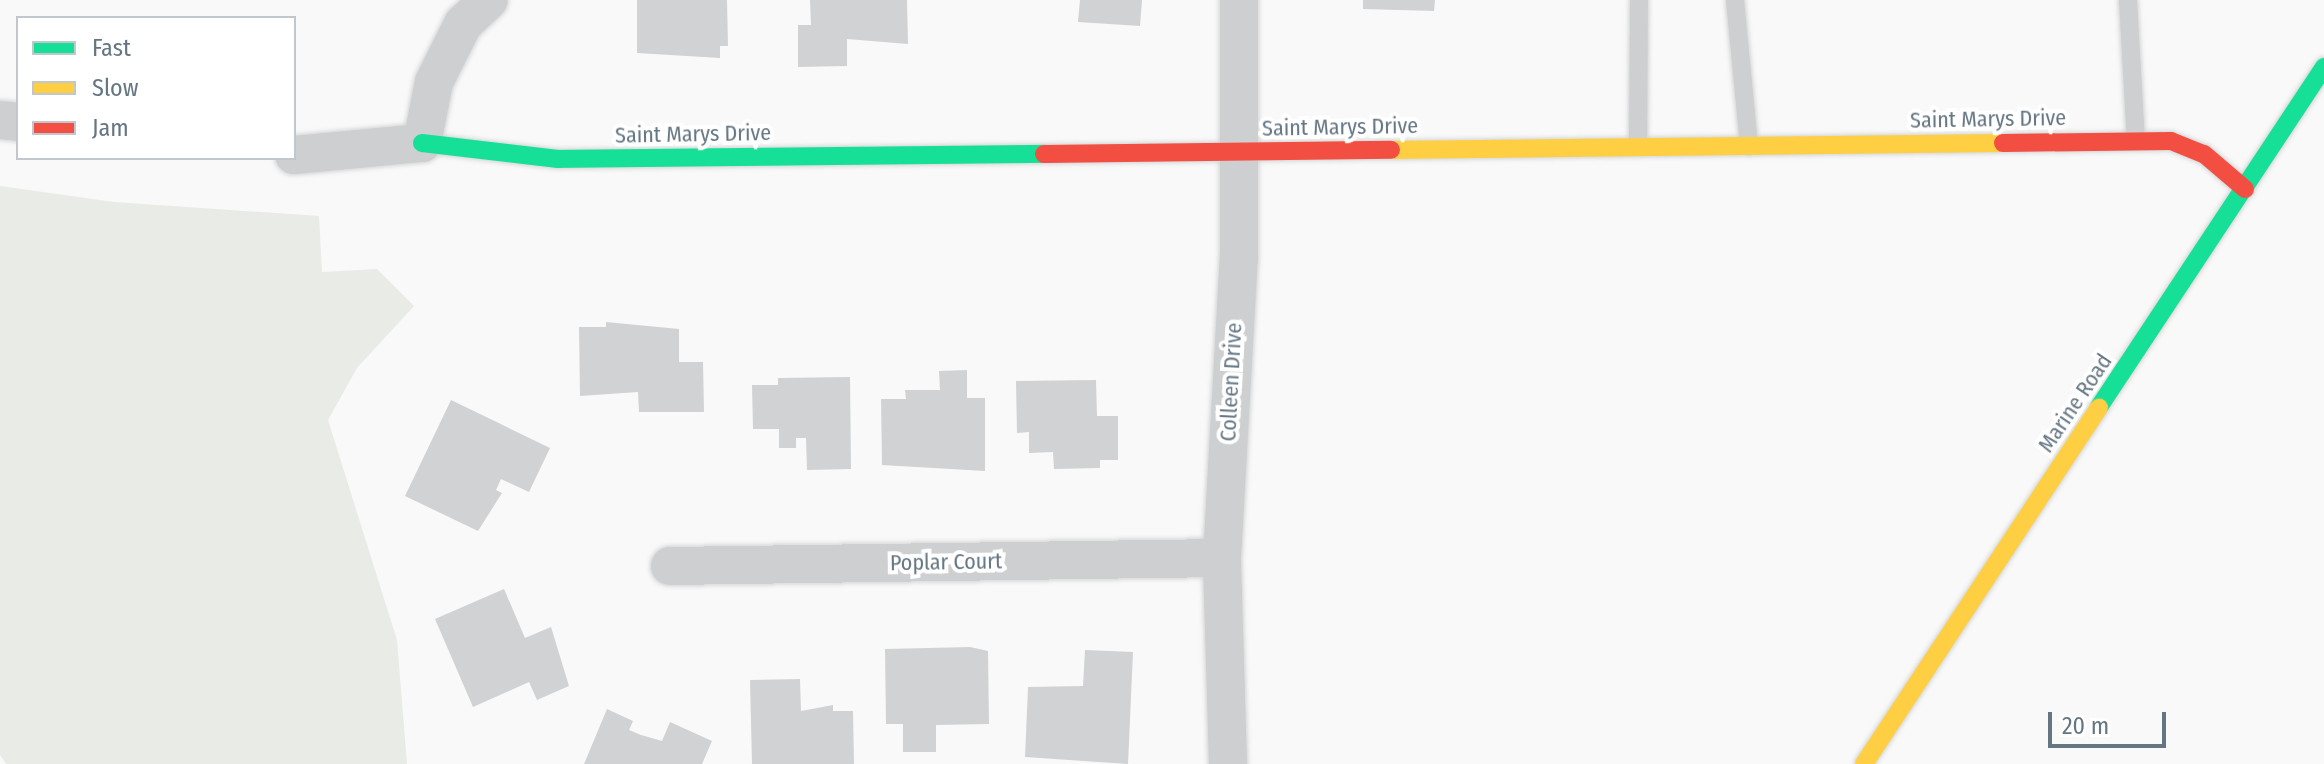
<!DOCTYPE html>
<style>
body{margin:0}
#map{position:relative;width:2324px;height:764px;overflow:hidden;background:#f9f9f9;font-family:"Fira Sans Condensed",sans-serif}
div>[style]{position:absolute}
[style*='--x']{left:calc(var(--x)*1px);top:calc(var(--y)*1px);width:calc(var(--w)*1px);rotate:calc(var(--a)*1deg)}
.green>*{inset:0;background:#e8ebe6}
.building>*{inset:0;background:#d0d2d3}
.roads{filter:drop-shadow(0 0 2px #d5d6d7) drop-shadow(0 0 2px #d5d6d7)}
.lane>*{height:18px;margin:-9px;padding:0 9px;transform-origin:9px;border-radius:9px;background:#cecfd0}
.street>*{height:38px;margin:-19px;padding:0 19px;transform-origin:19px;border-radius:19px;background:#cecfd0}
.fast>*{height:18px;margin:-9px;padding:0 9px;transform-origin:9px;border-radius:9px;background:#16e098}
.slow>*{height:18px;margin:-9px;padding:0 9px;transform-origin:9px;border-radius:9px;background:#ffcf43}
.jam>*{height:18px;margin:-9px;padding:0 9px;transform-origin:9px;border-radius:9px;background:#f24e42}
span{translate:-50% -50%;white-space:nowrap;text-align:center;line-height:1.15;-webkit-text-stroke:8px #fff;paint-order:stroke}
.street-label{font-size:22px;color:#657683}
.legend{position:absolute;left:16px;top:16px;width:280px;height:144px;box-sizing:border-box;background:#fff;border:2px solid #c1c8cd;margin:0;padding:10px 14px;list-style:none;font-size:24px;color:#657683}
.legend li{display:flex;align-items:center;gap:16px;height:40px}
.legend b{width:40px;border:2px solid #c1c8cd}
.scale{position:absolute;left:2048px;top:712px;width:118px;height:36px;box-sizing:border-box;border:4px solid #657683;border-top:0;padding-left:10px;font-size:24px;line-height:28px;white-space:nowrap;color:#657683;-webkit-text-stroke:6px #fff;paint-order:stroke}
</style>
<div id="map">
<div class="green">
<i style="clip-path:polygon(0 186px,114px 202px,319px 216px,322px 272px,377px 269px,414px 306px,357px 368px,328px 420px,397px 640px,407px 764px,6px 764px,0 755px)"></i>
</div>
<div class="building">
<i style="clip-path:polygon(637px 0,727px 0,728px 46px,720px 46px,720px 58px,637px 53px)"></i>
<i style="clip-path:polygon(810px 0,907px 0,908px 44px,847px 39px,847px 66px,798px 67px,798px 25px,811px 25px)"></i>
<i style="clip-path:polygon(1080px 0,1142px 0,1140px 26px,1078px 22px)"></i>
<i style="clip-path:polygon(1363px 0,1435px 0,1434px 11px,1363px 9px)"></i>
<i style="clip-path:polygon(606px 322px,679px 329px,679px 362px,703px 362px,704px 412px,639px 412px,638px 392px,580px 396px,579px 327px,606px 327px)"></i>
<i style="clip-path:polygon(967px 370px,967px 398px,985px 398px,985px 471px,882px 465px,881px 399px,906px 399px,905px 390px,940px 390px,939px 371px)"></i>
<i style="clip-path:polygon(850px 377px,851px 469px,807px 470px,806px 438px,796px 438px,796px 448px,779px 448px,779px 429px,753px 429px,752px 385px,778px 385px,778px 378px)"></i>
<i style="clip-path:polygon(1096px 380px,1097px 416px,1118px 416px,1118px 460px,1100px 460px,1100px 468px,1054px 469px,1053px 452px,1029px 453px,1029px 432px,1017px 433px,1016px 381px)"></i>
<i style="clip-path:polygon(451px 400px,550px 448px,529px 492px,501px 479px,496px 490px,502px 493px,478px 531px,405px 496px)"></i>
<i style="clip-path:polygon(504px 589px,525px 638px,551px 627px,569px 686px,537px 700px,529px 682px,473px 707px,435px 619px)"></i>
<i style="clip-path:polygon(970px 647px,988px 651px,989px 724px,936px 725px,936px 752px,903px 752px,903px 724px,886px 724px,885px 649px)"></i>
<i style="clip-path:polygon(1085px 650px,1133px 652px,1128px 764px,1025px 757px,1028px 687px,1083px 686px)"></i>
<i style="clip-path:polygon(800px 679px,801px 711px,833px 705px,833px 711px,853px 711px,854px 764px,752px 764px,750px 680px)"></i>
<i style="clip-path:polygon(607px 709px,633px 721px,629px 730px,641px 735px,662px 741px,670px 722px,712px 741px,702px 764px,584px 764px)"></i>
</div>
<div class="roads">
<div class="lane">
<i style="--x:1735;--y:0;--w:147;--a:84.5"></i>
<i style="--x:2128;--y:0;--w:141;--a:86.8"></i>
<i style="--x:1638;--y:147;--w:147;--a:-89.6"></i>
</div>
<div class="street">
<i style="--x:0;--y:120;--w:18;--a:6"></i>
<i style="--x:294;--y:155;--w:129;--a:-5.4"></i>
<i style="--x:422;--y:143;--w:62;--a:-78.9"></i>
<i style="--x:434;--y:82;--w:65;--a:-63.4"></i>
<i style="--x:463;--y:24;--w:35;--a:-43"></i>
<i style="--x:670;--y:566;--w:552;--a:-0.83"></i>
<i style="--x:1228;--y:764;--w:206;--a:-91.7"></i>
<i style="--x:1222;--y:558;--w:302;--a:-86.8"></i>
<i style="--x:1239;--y:256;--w:256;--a:-90"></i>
</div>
<div class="fast">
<i style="--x:422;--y:143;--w:137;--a:6.7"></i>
<i style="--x:558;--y:159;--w:486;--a:-0.6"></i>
<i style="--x:2099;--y:407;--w:408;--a:-56.5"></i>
</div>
<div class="slow">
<i style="--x:1391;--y:150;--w:612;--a:-0.66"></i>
<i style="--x:1864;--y:764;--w:427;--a:-56.6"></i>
</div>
<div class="jam">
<i style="--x:2003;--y:143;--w:168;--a:-0.7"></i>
<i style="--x:2171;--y:141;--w:35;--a:22"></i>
<i style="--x:2204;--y:154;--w:54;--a:40.5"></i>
<i style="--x:1044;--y:154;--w:347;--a:-0.7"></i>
</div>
</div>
<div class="street-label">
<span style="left:1988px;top:119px;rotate:-1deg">Saint Marys Drive</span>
<span style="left:1340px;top:127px;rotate:-1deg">Saint Marys Drive</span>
<span style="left:693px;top:134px;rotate:-1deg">Saint Marys Drive</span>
<span style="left:1231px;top:382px;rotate:-87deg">Colleen Drive</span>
<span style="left:2075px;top:403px;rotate:-56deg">Marine Road</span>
<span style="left:946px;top:562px;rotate:-1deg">Poplar Court</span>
</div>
<ul class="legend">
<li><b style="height:10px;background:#16e098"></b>Fast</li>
<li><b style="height:10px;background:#ffcf43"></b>Slow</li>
<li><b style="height:10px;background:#f24e42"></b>Jam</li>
</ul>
<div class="scale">20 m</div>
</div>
